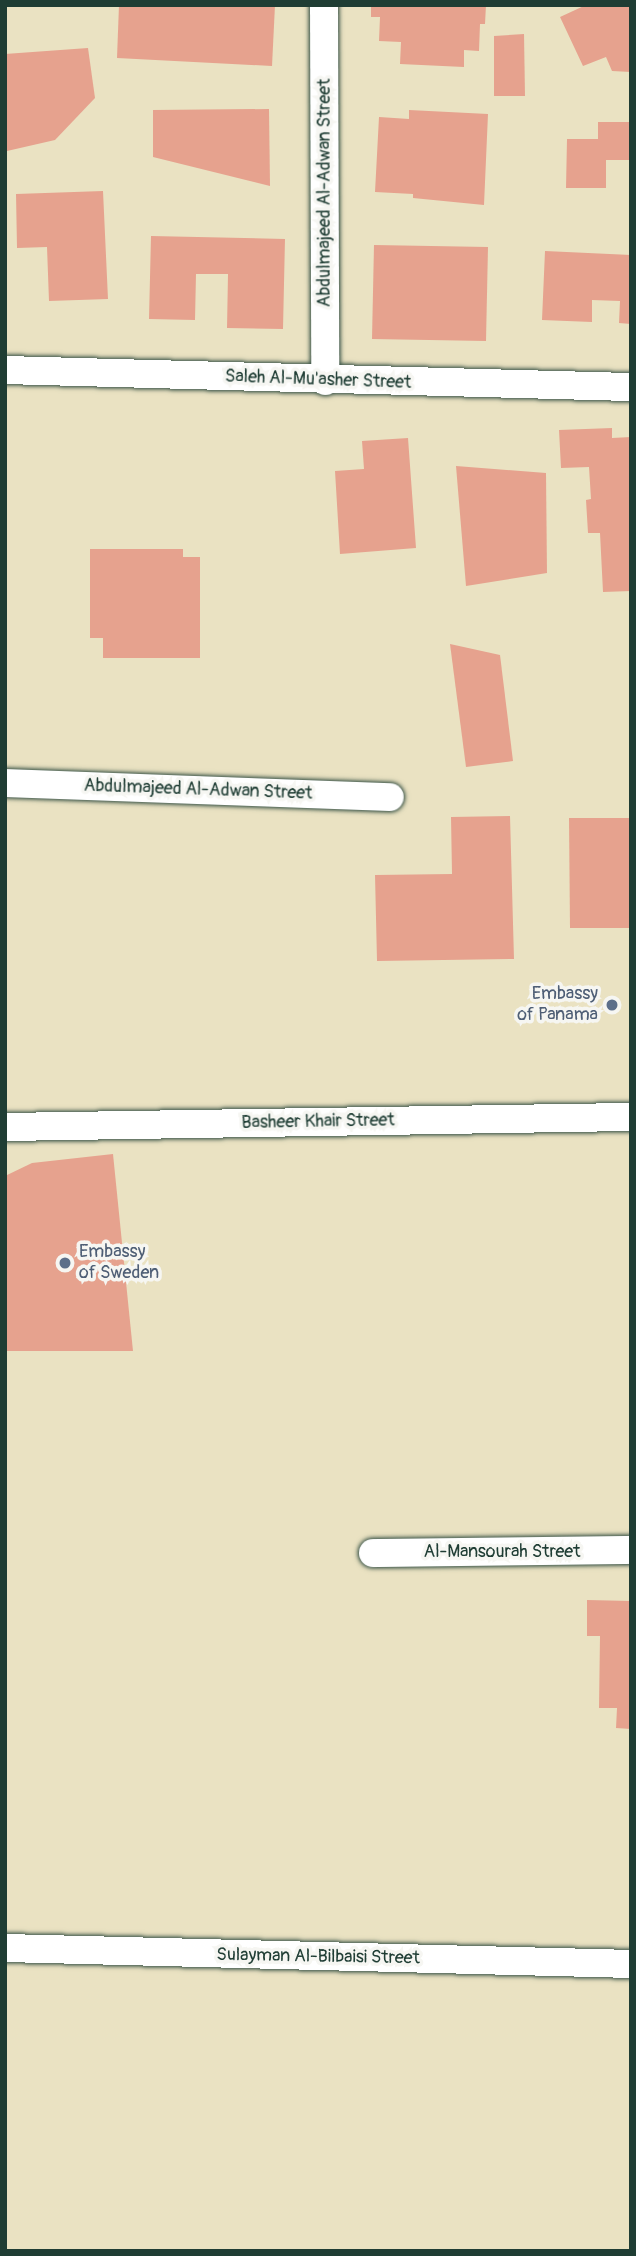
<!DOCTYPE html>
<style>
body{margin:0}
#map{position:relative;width:636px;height:2256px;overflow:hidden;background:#eae2c2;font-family:Pangolin,sans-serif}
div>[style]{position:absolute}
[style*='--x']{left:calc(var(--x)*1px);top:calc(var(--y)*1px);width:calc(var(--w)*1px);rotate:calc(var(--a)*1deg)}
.building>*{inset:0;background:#e6a28e}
.roads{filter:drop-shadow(0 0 2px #3d5649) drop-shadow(0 0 2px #3d5649)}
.minor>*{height:28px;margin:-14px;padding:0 14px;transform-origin:14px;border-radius:14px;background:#fff}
.dots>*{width:19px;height:19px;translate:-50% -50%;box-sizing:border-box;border:4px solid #f6f6f2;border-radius:50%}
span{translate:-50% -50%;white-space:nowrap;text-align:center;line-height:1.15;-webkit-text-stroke:7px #f6f6f2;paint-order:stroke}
.street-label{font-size:18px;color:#1f3d34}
.service-label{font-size:18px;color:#4e5e75}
.right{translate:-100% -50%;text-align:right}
.left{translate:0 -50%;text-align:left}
.frame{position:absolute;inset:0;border:7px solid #1f3d34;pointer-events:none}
</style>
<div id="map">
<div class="building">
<i style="clip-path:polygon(119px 5px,275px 5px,272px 66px,117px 58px)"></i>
<i style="clip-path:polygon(371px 5px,486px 5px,485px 24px,480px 24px,479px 51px,464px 50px,464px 67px,400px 64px,401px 42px,379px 41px,380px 17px,371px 17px)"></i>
<i style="clip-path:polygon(586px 5px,631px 5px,631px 72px,612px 71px,606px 57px,583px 66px,560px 17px)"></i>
<i style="clip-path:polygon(524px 34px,525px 96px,494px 96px,494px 36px)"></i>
<i style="clip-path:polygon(88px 48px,95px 98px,55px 140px,7px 151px,5px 54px)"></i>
<i style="clip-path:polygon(269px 109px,270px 186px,153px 157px,153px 110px)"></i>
<i style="clip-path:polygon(409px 110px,488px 114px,484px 205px,413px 198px,413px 194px,375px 192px,379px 117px,409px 119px)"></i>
<i style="clip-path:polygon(598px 122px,631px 122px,631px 160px,606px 160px,606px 188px,566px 188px,567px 139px,598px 139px)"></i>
<i style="clip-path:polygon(103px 191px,108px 299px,49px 301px,47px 247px,17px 248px,16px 194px)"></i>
<i style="clip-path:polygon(151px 236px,285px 239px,283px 329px,227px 328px,228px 274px,196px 274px,195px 320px,149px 319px)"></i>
<i style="clip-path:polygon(374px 245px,488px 247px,486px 341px,372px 339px)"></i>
<i style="clip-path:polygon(545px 251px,631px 255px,631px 324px,619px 323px,620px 301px,592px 300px,592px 322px,542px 320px)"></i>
<i style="clip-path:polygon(612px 428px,612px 438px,631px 437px,631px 591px,603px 592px,600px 533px,588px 533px,586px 500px,591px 499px,589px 467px,561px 468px,559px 430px)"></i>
<i style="clip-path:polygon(408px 438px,416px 548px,340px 554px,335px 471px,364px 469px,362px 441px)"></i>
<i style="clip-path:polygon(456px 466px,546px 473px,547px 573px,466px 586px)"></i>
<i style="clip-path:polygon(90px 549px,183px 549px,183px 557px,200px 557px,200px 658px,103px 658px,103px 638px,90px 638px)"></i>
<i style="clip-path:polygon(450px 644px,500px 655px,513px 761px,466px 767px)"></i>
<i style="clip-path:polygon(510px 816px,514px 959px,377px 961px,375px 875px,452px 874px,451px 817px)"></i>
<i style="clip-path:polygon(569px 818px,629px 818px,630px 928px,570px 928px)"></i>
<i style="clip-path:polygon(113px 1154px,133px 1351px,5px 1351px,5px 1176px,32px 1163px)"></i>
<i style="clip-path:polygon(587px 1600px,631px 1601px,631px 1729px,616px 1728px,617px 1708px,599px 1708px,600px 1636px,587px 1636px)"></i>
</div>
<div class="roads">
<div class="minor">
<i style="--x:324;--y:5;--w:376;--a:89.8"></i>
<i style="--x:5;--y:370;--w:626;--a:1.56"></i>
<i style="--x:5;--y:783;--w:385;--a:2.1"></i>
<i style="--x:5;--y:1127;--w:626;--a:-0.92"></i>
<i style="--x:373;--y:1553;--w:258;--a:-0.7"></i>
<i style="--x:5;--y:1948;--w:626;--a:1.46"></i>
</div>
</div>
<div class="dots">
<i style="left:612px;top:1005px;background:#5c6f8a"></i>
<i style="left:65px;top:1263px;background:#5c6f8a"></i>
</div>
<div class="street-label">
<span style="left:325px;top:193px;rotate:-90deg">Abdulmajeed Al-Adwan Street</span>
<span style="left:318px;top:380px;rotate:2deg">Saleh Al-Mu'asher Street</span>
<span style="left:198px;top:790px;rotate:2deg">Abdulmajeed Al-Adwan Street</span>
<span style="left:318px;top:1122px;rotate:-1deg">Basheer Khair Street</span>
<span style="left:502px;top:1552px">Al-Mansourah Street</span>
<span style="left:318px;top:1957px;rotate:1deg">Sulayman Al-Bilbaisi Street</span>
</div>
<div class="service-label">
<span class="right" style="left:598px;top:1005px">Embassy<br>of Panama</span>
<span class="left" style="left:79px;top:1263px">Embassy<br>of Sweden</span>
</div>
<div class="frame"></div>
</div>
